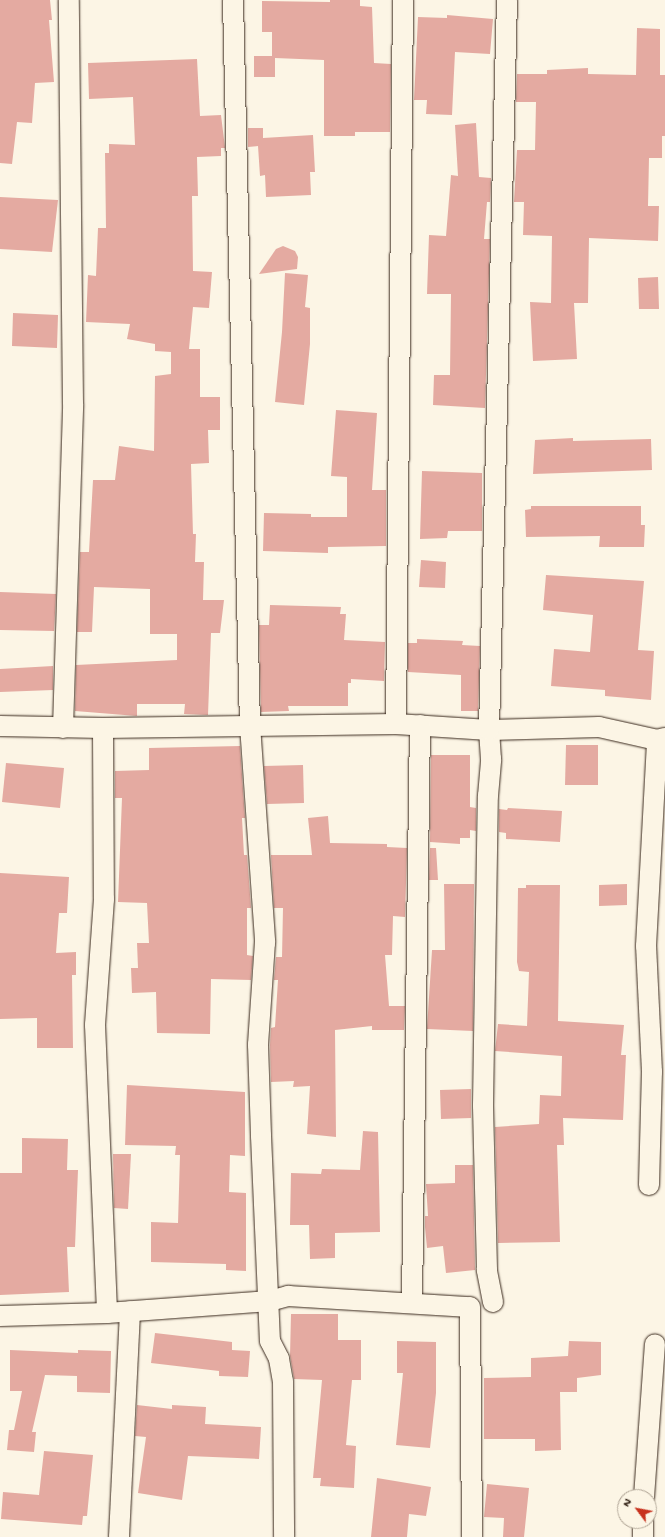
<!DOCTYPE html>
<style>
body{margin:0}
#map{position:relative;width:665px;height:1537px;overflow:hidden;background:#fcf5e5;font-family:"Gochi Hand",sans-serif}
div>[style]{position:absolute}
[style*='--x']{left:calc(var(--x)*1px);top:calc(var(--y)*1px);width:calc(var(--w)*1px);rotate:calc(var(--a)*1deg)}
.building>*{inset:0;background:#e4aaa1}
.roads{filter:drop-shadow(0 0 1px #3b2a1e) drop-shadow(0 0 1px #3b2a1e)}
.street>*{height:20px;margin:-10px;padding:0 10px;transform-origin:10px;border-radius:10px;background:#fcf5e5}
span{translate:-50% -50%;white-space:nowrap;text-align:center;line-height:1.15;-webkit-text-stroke:3px #fcf5e5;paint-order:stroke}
.north{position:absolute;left:617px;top:1489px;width:40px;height:40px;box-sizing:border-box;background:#fcf5e5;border:1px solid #afa495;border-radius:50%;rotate:302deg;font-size:11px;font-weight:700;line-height:16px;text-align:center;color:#3b2a1e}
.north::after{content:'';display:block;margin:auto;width:14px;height:18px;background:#c8321e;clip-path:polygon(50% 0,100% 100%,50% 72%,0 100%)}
</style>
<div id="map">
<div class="building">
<i style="clip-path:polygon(0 0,50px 0,52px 20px,49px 20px,54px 82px,35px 83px,32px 123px,17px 122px,12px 164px,0 163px)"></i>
<i style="clip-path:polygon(330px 0,360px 0,360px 6px,372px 7px,374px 63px,391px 64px,390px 132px,355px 132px,355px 136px,324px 136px,324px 60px,275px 58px,275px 77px,254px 77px,254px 56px,272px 56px,272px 32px,262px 32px,262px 1px,330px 2px)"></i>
<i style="clip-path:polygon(447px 15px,493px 19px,490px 54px,455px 52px,452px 115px,426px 114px,427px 100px,414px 100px,418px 17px,447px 18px)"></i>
<i style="clip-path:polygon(637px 28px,660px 29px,660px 75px,665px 75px,665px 136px,662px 136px,662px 158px,649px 158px,648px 206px,659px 206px,658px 241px,589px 238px,588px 303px,574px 303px,577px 359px,533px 361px,530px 302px,551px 303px,552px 236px,523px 235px,524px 202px,514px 202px,517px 150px,535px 150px,536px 102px,516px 102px,517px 74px,547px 74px,547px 70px,588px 68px,588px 74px,636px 75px)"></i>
<i style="clip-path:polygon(197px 59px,200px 116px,221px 115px,225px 148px,221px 148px,221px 156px,197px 157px,198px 196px,192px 196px,193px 271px,212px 272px,209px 308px,193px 307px,189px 349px,200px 349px,200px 397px,220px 397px,220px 430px,208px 430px,209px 463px,191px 464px,193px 534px,196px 534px,195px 562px,204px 562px,203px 600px,224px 600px,220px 633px,211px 633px,208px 715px,184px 714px,185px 704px,137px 704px,137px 716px,75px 711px,76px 665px,177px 660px,177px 634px,150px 634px,150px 589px,94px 587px,92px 632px,77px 632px,80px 552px,89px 552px,93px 480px,115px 480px,119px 446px,154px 451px,155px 376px,171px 374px,171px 352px,155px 351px,155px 344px,127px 339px,130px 324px,86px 322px,88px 275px,96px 276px,98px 228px,106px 228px,105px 153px,109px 153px,109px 144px,135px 145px,133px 97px,89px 99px,88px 63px)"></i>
<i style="clip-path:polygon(476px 123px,479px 177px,491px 178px,490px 202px,487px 202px,484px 239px,490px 239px,485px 408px,433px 405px,434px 375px,450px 375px,451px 294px,427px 294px,429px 235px,446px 236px,451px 175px,458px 176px,455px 125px)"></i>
<i style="clip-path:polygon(248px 128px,263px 128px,263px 138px,313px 135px,315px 172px,310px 172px,311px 195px,266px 197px,265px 175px,260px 176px,258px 146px,248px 147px)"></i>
<i style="clip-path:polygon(0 197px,58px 200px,52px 252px,0 249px)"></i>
<i style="clip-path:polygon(283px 246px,295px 251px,298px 257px,297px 269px,259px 274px,276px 249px)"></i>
<i style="clip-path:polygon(285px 273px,308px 275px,305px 307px,310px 308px,310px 344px,304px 405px,275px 402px,282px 332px)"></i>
<i style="clip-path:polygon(658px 277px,659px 309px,639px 309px,638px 278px)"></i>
<i style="clip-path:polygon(13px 313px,58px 315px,57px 348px,12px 346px)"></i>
<i style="clip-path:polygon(336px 410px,377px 413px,372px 490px,386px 490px,386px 546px,328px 547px,328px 553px,263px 551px,264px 513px,311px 514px,311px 517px,347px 517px,347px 477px,331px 476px)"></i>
<i style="clip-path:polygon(573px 438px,573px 441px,651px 439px,652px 470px,533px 474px,535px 440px)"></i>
<i style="clip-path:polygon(422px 471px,482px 473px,482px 531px,448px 531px,447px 538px,420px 539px)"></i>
<i style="clip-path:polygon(531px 506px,641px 506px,641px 525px,645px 525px,644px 547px,599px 547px,600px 536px,526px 537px,525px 510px,531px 509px)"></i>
<i style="clip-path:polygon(421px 560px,446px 562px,445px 588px,419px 587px)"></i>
<i style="clip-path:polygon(546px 575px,644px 581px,638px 650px,654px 651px,651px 700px,605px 696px,605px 690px,551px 686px,554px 649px,590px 652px,593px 615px,543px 610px)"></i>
<i style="clip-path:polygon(0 592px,56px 594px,54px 631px,0 630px)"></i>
<i style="clip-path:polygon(270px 605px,341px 607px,340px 614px,346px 614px,344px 640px,385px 642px,384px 681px,351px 679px,351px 683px,348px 683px,348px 706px,288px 706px,289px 711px,261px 712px,259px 625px,269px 625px)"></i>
<i style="clip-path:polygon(417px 639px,463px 641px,462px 645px,480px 646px,478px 711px,461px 711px,461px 675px,408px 672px,408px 643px,417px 643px)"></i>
<i style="clip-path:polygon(53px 666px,53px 690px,0 692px,0 669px)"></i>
<i style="clip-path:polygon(566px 745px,598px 745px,598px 785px,565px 785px)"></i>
<i style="clip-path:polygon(240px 746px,245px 818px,242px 818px,244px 855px,247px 855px,251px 908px,247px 908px,247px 955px,253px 956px,251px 980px,211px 979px,210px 1034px,157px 1033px,156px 992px,132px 993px,131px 968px,138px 968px,137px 943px,149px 943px,147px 903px,118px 902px,122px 798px,115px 798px,115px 771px,149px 770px,149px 748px)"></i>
<i style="clip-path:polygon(431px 755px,470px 755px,470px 807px,476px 808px,476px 831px,470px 830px,470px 838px,460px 838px,460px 844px,430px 842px)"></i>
<i style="clip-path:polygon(6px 763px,64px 768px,60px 808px,2px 802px)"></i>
<i style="clip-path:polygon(303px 765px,304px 803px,267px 804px,264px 766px)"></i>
<i style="clip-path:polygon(508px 808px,562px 811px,560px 842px,506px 839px,506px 833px,499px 832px,499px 809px,507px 810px)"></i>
<i style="clip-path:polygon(328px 816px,330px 843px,387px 844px,387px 847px,407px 848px,405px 917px,393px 916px,392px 955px,385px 955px,389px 1006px,405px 1006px,404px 1030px,372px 1030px,372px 1026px,335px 1030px,336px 1137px,307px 1134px,310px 1086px,293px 1087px,294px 1081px,271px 1082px,270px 1045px,271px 1028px,275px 1027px,278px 980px,274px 980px,276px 957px,282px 957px,283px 908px,274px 908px,271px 855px,312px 855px,308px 818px)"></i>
<i style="clip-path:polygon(430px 848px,436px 848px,438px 880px,429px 880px)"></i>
<i style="clip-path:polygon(0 873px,69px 877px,67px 913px,59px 913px,56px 953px,76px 952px,76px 975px,72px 975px,73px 1048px,37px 1048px,37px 1018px,0 1019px)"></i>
<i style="clip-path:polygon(444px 884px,474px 884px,473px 1031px,427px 1029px,432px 950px,445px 950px)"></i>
<i style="clip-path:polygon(627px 884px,627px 905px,599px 906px,599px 885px)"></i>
<i style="clip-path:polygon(526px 885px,560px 885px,558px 1021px,624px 1025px,621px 1055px,626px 1055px,623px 1120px,563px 1118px,564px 1145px,557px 1145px,560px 1242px,498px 1243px,495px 1127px,539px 1124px,540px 1095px,561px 1096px,562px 1056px,495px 1051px,498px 1024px,527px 1026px,529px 972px,519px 971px,517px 962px,518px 888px,526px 888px)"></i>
<i style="clip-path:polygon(127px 1085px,245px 1092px,245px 1156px,230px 1155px,229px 1192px,246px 1193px,246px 1271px,226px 1270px,226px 1264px,151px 1262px,151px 1222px,178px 1223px,180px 1155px,175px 1155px,176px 1146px,125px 1145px)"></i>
<i style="clip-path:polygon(471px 1089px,471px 1118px,441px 1119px,440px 1090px)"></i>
<i style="clip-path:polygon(363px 1131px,378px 1132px,380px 1232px,335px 1233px,335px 1258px,310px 1259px,309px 1225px,290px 1225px,291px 1173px,321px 1174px,322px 1169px,360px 1170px)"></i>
<i style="clip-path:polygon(22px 1138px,68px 1139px,67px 1170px,78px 1170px,75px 1247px,67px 1247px,69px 1292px,0 1295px,0 1173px,22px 1173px)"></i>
<i style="clip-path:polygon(113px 1154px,131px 1154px,128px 1209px,114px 1208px)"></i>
<i style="clip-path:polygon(455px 1165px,473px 1165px,475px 1270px,446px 1273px,443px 1246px,427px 1248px,425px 1227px,425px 1216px,428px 1216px,426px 1184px,455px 1183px)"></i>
<i style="clip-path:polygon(291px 1314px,338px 1314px,338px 1340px,361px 1340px,361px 1380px,352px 1380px,346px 1445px,356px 1446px,354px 1488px,320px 1486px,321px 1478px,313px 1478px,322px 1380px,294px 1379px,290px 1356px)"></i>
<i style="clip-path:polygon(155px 1333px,232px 1342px,232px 1350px,250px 1351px,248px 1377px,219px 1376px,219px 1371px,151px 1363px)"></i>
<i style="clip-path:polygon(397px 1341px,436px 1342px,436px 1393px,430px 1448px,396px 1445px,403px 1373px,397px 1373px)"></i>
<i style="clip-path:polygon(569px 1341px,601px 1342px,601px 1375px,577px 1378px,577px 1392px,560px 1392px,561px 1450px,535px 1451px,535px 1439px,484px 1439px,484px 1378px,531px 1377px,531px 1358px,568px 1356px)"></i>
<i style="clip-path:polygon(10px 1350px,78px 1353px,78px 1350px,111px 1351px,110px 1393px,77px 1392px,77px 1376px,45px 1375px,32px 1432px,36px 1432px,34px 1452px,7px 1450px,9px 1430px,14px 1430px,22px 1391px,10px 1391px)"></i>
<i style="clip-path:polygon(137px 1405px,172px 1409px,172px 1405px,206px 1407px,205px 1424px,261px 1427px,259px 1459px,188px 1456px,182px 1500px,138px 1493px,146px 1437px,135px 1436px)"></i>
<i style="clip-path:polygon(44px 1451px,93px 1455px,87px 1516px,83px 1516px,82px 1525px,1px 1519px,3px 1492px,39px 1495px)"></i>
<i style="clip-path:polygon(377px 1478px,431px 1487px,426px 1516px,409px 1514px,407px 1537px,371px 1537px)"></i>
<i style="clip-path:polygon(487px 1484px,529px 1488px,524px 1537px,503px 1537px,504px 1518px,484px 1517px)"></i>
</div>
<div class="roads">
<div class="street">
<i style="--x:233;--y:0;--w:725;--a:88.66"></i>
<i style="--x:250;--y:725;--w:218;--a:86"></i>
<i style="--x:265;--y:942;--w:103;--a:93.9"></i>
<i style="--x:258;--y:1045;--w:91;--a:88.1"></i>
<i style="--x:261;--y:1136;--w:205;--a:87.5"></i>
<i style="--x:270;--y:1341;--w:20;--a:63"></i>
<i style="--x:279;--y:1359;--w:22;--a:80"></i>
<i style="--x:283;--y:1381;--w:156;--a:89.6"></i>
<i style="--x:396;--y:724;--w:724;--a:-89.45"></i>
<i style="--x:0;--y:726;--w:103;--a:1.1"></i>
<i style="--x:103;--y:728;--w:293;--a:-0.8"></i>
<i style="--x:396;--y:724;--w:93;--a:3.7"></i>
<i style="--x:489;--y:730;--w:110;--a:-1.6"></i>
<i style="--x:599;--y:727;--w:59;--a:12.6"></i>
<i style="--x:657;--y:740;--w:8;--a:-14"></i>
<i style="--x:63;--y:728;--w:324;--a:-88.2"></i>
<i style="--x:73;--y:404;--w:404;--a:-90.6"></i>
<i style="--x:103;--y:728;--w:171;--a:89.7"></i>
<i style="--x:104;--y:899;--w:126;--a:94.1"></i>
<i style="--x:95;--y:1025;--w:288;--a:87.6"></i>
<i style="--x:649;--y:1185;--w:113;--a:-88.5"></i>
<i style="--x:652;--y:1072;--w:126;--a:-92.7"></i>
<i style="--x:646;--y:946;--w:206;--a:-86.9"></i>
<i style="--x:412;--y:1302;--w:577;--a:-89.21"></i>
<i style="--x:493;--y:1302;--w:33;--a:-101"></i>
<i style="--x:487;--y:1270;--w:165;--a:-91.4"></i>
<i style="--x:483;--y:1105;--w:309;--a:-89.1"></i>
<i style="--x:488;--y:796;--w:37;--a:-85"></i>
<i style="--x:491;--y:759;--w:29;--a:-94"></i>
<i style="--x:489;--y:730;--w:730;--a:-88.59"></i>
<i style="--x:0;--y:1316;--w:107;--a:-1.6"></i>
<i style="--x:107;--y:1313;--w:163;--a:-4.2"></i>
<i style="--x:270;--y:1301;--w:19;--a:-16"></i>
<i style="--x:288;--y:1296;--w:182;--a:3.5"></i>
<i style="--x:470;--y:1307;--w:230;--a:89.5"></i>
<i style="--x:644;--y:1497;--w:153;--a:-85.9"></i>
<i style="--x:119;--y:1537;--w:226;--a:-87.2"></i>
<i style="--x:643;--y:1537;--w:16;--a:-90"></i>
</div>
</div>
<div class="north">N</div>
</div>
